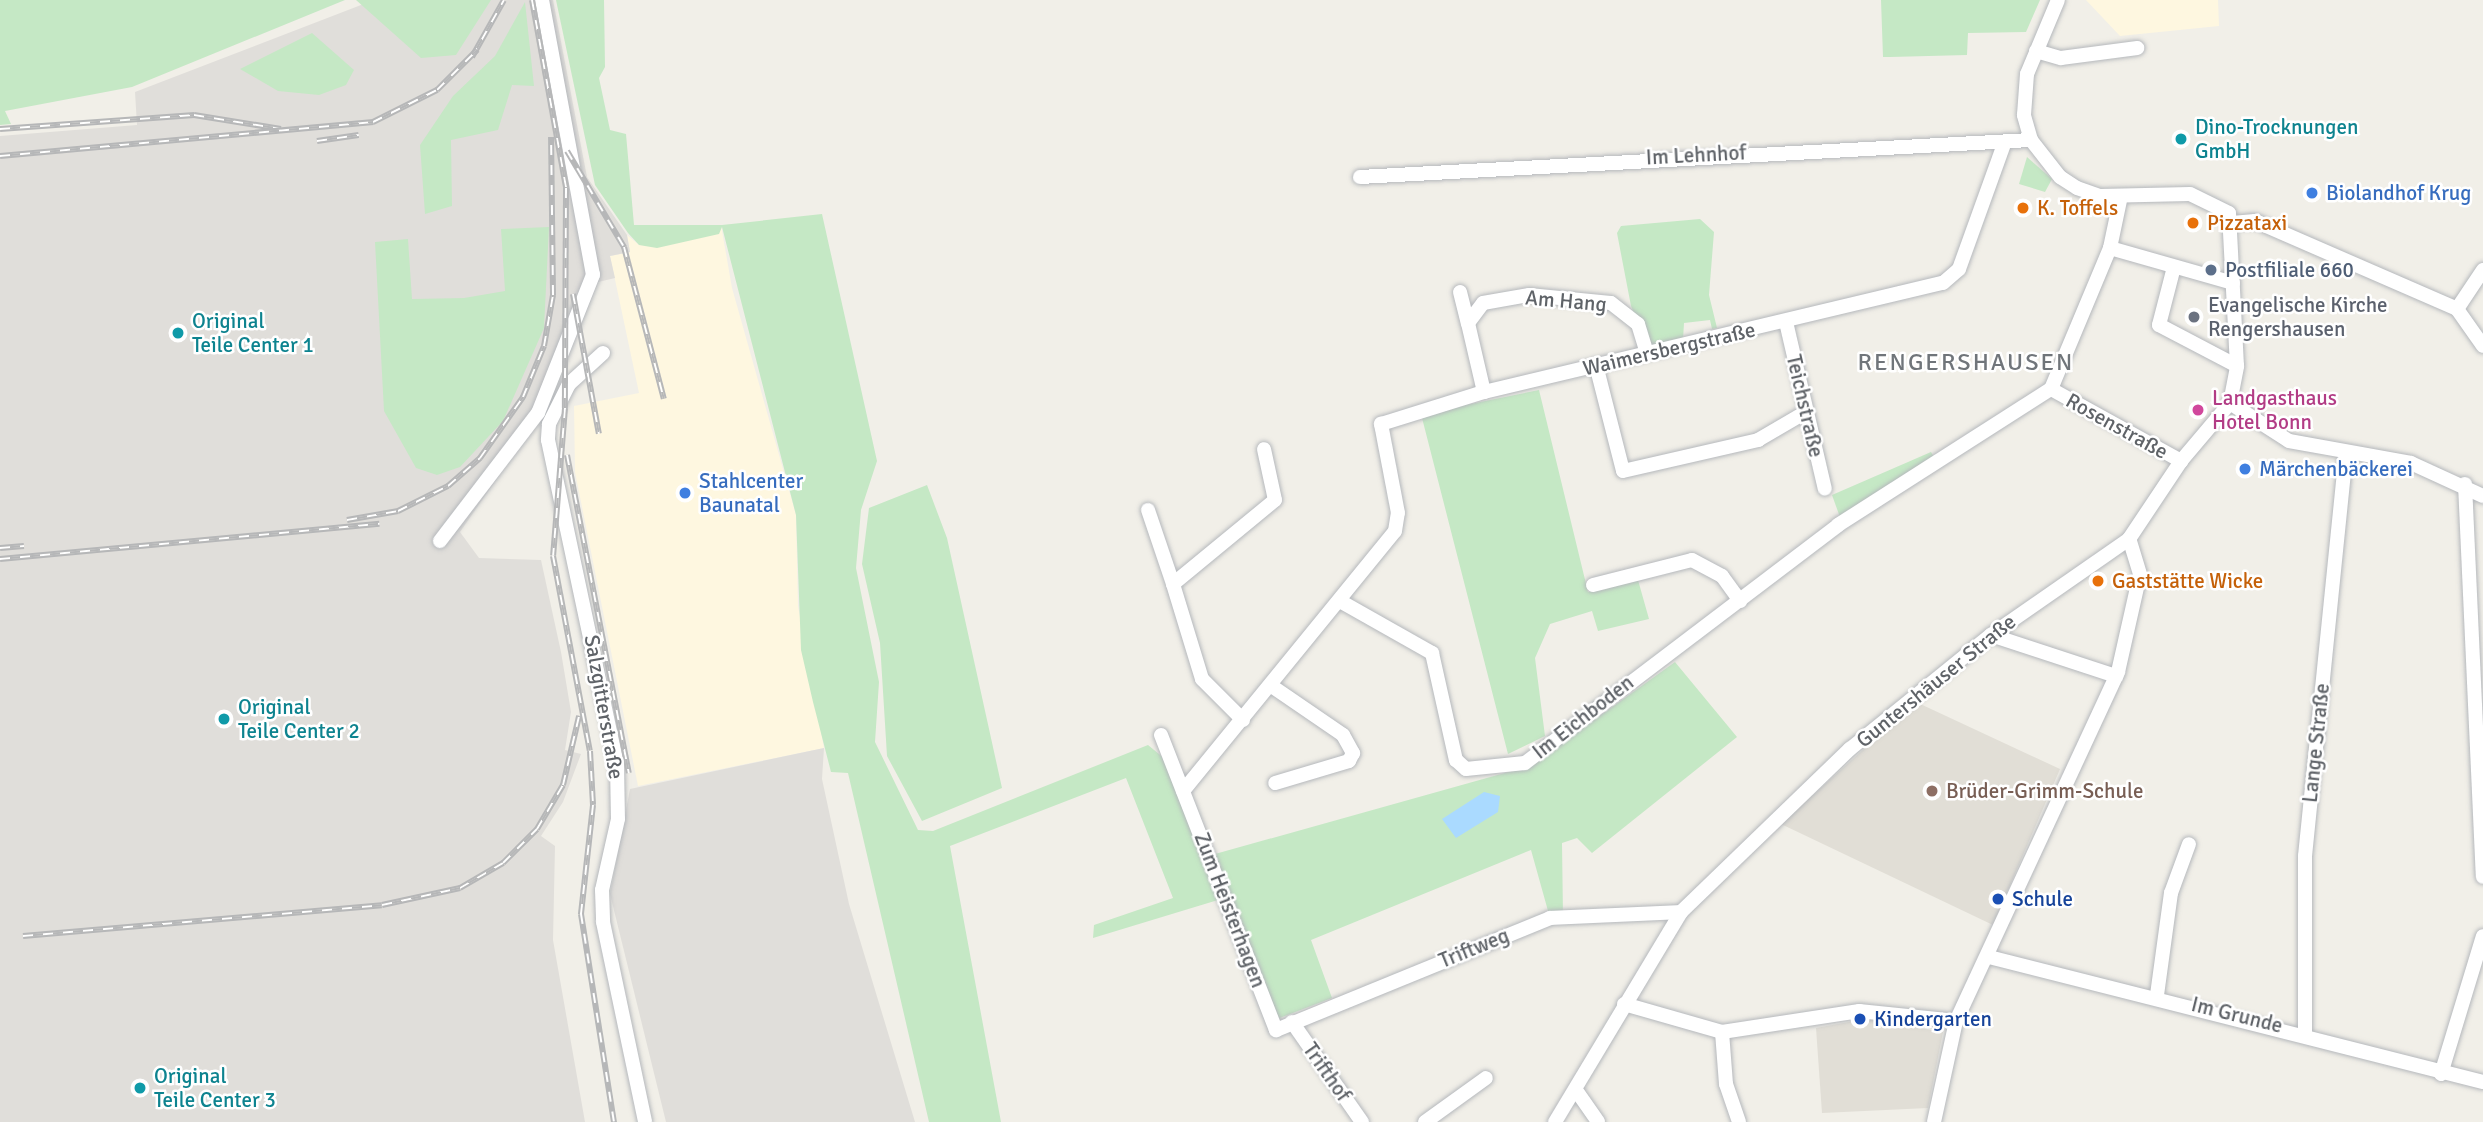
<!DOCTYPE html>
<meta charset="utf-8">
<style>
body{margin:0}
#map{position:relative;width:2483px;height:1122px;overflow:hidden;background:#f1efe8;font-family:Signika,sans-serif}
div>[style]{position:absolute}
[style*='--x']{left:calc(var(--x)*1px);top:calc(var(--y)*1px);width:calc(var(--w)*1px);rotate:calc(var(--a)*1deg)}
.commercial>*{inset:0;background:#fef7e0}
.industrial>*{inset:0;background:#e0deda}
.education>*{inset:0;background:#e1ded6}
.green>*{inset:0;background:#c5e8c5}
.water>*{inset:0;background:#aadaff}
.roads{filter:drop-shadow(0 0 2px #b5b8bc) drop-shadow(0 0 2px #b5b8bc)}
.minor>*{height:14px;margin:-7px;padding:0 7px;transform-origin:7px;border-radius:7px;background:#fff}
.rail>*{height:6px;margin-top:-3px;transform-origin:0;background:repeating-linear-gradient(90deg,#fff 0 10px,#b6b7b8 0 20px);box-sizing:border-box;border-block:2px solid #b6b7b8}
.dots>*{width:19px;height:19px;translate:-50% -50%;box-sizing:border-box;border:4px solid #fff;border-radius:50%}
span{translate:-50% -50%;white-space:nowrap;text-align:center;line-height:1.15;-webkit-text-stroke:5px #fff;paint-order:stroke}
.culture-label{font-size:21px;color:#0d838f}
.left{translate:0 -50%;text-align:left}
.street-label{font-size:21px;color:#5f6368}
.shop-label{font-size:21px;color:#366cbe}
.food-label{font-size:21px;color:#c56008}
.service-label{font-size:21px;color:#4e5e75}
.worship-label{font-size:21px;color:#5b616d}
.hotel-label{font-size:21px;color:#b23c85}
.education-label{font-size:21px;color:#785e54}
.transit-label{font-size:21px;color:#164399}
.quarter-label{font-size:24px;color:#70757a;letter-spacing:2px}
</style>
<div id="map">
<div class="commercial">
<i style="clip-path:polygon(2086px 0,2218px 0,2219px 26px,2120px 36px)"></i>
<i style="clip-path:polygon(721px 225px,732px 288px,796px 515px,798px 606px,824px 748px,638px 786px,575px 472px,574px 406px,639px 393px,610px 256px,630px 252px,627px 235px,639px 245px)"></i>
</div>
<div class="industrial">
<i style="clip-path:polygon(374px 0,553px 0,587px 177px,627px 235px,630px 252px,610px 256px,615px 278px,598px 282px,550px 402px,460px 532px,479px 558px,541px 560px,561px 652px,571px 712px,565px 750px,581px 754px,563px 802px,541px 836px,555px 846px,553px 940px,585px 1122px,0 1122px,0 136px,137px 125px,135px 92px)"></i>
<i style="clip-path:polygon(824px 748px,822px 779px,849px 904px,915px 1122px,666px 1122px,610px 894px,630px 789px)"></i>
</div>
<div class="education">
<i style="clip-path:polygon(1916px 702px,2060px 769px,1993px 925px,1781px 824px)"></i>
<i style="clip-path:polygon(1865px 1019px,1943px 1032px,1928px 1108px,1822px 1113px,1816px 1028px)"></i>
</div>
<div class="green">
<i style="clip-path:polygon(0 0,345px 0,132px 87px,5px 111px,11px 124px,0 125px)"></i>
<i style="clip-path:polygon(356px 0,491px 0,456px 55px,421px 58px)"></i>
<i style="clip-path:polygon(556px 0,604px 0,605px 67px,599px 78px,610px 130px,626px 134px,634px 225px,722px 225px,822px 214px,877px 461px,861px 510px,856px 568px,879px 682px,875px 742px,918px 830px,933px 831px,1148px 745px,1165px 759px,1218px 900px,1093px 938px,1094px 925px,1173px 898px,1126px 778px,950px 846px,1001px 1122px,929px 1122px,848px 773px,831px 772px,813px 702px,801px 650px,796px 515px,722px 227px,719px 234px,657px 248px,639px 245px,628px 233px,595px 185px)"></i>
<i style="clip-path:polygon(1881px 0,2040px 0,2026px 32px,1968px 33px,1967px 55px,1890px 57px,1883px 57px)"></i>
<i style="clip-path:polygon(525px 2px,534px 86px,512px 85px,498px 130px,451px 140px,452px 206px,425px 214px,420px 145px,453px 96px,495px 56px)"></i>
<i style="clip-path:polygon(312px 33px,354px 70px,346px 85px,319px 95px,278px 91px,240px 69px)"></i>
<i style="clip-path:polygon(2027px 157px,2052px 179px,2045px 192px,2019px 184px)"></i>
<i style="clip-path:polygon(1700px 219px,1714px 232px,1709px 295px,1717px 328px,1712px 329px,1710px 320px,1684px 323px,1683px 340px,1648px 347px,1631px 306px,1617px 233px,1621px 226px)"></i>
<i style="clip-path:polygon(549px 227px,544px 328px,503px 421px,460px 467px,437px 475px,416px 468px,384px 411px,375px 242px,408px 239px,412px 299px,464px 298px,505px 291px,501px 229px)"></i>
<i style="clip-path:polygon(1539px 390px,1588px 592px,1638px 580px,1649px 619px,1598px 631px,1592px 611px,1550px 624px,1535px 658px,1545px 736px,1508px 754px,1421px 414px)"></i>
<i style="clip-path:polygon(1931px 452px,1936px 461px,1841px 520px,1832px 495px)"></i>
<i style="clip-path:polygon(927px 485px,947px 538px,1002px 788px,922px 821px,887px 756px,880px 643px,862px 564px,869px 508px)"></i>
<i style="clip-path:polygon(1675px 662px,1737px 737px,1592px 853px,1577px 838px,1562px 843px,1563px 916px,1550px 918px,1531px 850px,1311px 940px,1332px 998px,1277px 1019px,1215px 854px,1530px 766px)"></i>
</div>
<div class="water">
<i style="clip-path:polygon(1484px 792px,1500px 796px,1498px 812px,1456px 838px,1442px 819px)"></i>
</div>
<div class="roads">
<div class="minor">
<i style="--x:2036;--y:51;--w:26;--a:16"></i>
<i style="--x:2061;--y:58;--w:77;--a:-7.5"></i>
<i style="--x:1360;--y:177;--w:672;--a:-3.16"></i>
<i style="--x:2232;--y:223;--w:23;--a:-5"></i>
<i style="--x:2255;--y:221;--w:220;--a:23.5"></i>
<i style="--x:2110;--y:248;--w:128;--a:15.9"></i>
<i style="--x:2174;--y:267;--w:60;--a:104.5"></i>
<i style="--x:2159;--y:325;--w:88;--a:27.7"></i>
<i style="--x:1460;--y:292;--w:32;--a:76"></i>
<i style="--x:2457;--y:309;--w:47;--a:-56.3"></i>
<i style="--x:2457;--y:309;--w:45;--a:54.9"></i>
<i style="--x:1786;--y:322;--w:171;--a:76.9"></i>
<i style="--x:603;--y:353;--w:46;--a:137.6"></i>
<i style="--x:569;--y:384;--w:45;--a:116.6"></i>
<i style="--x:549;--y:424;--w:16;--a:94"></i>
<i style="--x:548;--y:440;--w:331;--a:78"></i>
<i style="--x:617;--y:764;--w:55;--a:89"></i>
<i style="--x:618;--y:819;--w:73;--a:102.7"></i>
<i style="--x:602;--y:890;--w:32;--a:88"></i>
<i style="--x:603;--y:922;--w:204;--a:78.1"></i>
<i style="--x:1596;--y:365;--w:109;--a:75.7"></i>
<i style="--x:1623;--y:471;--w:139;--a:-12.9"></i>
<i style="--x:1758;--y:440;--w:56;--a:-30.3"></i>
<i style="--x:2051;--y:389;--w:153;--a:-67.3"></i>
<i style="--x:2110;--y:248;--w:53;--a:-78.1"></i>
<i style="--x:2051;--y:389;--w:149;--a:29"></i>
<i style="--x:1484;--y:392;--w:71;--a:-103.1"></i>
<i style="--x:1468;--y:323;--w:25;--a:-53"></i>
<i style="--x:1483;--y:303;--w:47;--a:-9.9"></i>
<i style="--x:1529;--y:295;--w:82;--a:5.6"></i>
<i style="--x:1611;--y:303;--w:34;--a:38"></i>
<i style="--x:1638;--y:324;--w:30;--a:73"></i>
<i style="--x:2230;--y:403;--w:70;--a:32.8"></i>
<i style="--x:2289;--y:441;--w:124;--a:10.2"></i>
<i style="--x:2411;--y:463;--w:79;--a:24.6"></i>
<i style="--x:2465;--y:484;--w:393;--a:87.4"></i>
<i style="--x:1148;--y:510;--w:78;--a:71.3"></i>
<i style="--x:440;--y:541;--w:161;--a:-52.6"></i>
<i style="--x:538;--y:413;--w:149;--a:-68.3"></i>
<i style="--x:593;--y:275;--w:280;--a:-100.5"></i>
<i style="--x:1593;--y:585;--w:102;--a:-14.2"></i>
<i style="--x:1692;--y:560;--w:34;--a:28"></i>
<i style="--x:1722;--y:576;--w:31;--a:54"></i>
<i style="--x:1340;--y:601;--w:106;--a:29.5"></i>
<i style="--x:1432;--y:653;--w:110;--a:77.4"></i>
<i style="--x:1456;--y:760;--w:13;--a:42"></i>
<i style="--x:1466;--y:769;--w:59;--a:-5.8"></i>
<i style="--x:1525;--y:763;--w:393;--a:-37.2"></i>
<i style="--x:1838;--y:525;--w:253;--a:-32.6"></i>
<i style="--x:1991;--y:635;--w:132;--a:18.2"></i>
<i style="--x:1273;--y:687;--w:85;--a:34.4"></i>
<i style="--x:1343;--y:735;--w:21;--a:61"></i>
<i style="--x:1353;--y:753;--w:9;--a:117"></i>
<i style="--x:1349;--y:761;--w:77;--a:163.4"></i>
<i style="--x:1243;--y:720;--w:58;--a:-135"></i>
<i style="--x:1202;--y:679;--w:99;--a:-107"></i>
<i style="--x:1173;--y:584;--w:132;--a:-39.5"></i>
<i style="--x:1275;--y:500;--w:52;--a:-102.2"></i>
<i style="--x:1161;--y:735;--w:317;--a:68.7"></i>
<i style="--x:1276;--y:1030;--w:296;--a:-22.2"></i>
<i style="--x:1550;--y:918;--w:131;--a:-2.6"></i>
<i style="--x:1183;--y:791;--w:335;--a:-50.8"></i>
<i style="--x:1395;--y:531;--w:18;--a:-81"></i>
<i style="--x:1398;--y:513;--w:91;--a:-100.8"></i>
<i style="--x:1381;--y:424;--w:108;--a:-17.3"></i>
<i style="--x:1484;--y:392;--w:472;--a:-13.4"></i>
<i style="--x:1943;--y:283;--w:21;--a:-41"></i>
<i style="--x:1959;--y:269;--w:133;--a:-70.2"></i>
<i style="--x:1989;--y:957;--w:510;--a:14.2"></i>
<i style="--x:2157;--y:995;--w:103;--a:-82.2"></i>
<i style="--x:2171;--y:893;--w:52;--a:-69.8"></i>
<i style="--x:1624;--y:1004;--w:102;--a:15.9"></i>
<i style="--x:1722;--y:1032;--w:139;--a:-8.7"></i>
<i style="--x:1859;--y:1011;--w:98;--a:5.9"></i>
<i style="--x:1292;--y:1022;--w:122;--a:55"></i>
<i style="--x:1722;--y:1032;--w:52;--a:85.6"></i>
<i style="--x:1726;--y:1084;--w:40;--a:71.1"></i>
<i style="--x:2305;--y:1032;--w:176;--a:-90"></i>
<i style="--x:2305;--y:856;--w:404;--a:-84.2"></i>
<i style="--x:2441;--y:1074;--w:144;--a:-73.1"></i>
<i style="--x:1578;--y:1093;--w:35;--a:55"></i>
<i style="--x:1425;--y:1122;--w:75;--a:-35.8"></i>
<i style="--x:1555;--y:1122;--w:245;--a:-59"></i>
<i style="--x:1681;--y:912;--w:235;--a:-44"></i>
<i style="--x:1850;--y:749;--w:181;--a:-39"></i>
<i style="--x:1991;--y:635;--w:168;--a:-34.8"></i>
<i style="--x:2129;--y:539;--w:94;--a:-56.3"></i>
<i style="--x:2181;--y:461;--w:76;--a:-49.8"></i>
<i style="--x:2230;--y:403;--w:38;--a:-79"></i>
<i style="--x:2237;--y:366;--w:153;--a:-93"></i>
<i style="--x:2229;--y:213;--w:43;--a:-154"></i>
<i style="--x:2190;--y:194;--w:90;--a:178.7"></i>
<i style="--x:2100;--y:196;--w:24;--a:-161"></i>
<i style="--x:2077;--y:188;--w:20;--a:-147"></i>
<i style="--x:2060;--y:177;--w:47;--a:-128.1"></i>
<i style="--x:2031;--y:140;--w:26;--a:-106"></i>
<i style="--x:2024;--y:115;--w:41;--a:-85.8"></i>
<i style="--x:2027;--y:74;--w:80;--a:-67.3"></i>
<i style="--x:1934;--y:1122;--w:103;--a:-77.7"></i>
<i style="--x:1956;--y:1021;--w:385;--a:-65.1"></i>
<i style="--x:2118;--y:672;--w:100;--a:-77.3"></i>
<i style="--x:2140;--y:574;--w:37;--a:-107"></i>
</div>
</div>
<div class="rail">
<i style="--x:532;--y:0;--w:191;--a:79.7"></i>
<i style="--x:566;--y:188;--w:220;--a:90.3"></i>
<i style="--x:565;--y:408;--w:148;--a:94.6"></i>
<i style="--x:553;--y:556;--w:198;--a:79.3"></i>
<i style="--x:590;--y:751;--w:54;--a:86.8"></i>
<i style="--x:593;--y:805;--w:110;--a:96.3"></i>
<i style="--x:581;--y:914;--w:211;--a:81"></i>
<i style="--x:472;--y:57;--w:65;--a:-60.7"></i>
<i style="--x:0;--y:129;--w:195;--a:-4.1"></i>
<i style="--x:194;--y:115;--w:88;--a:9.1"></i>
<i style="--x:317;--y:141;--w:42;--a:-8.1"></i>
<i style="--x:567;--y:151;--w:112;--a:59.3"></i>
<i style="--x:624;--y:247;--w:157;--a:75.3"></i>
<i style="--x:0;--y:156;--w:375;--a:-5.2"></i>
<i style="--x:373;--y:122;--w:72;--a:-26.6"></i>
<i style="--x:437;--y:90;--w:57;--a:-45"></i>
<i style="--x:573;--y:294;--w:142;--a:79.5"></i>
<i style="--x:567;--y:455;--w:324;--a:79"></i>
<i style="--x:347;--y:520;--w:52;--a:-10"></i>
<i style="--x:398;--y:511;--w:56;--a:-26.6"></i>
<i style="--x:448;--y:486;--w:43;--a:-41.2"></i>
<i style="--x:480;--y:458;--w:75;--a:-54.8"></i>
<i style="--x:523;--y:397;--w:55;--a:-67.6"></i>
<i style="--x:544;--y:346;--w:52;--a:-80"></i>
<i style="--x:553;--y:295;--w:158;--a:-90.7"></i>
<i style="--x:0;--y:548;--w:24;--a:-5"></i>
<i style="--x:0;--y:559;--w:381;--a:-5.3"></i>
<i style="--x:23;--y:936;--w:360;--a:-4.9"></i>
<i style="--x:382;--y:905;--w:80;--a:-12.3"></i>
<i style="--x:460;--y:888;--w:50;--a:-30.2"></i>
<i style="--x:503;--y:863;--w:48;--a:-45"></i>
<i style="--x:537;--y:829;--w:51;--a:-59.4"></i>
<i style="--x:563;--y:785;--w:71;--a:-76.9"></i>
</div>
<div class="dots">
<i style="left:2181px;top:139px;background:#0f9aa8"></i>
<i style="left:2312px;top:193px;background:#3f7fe0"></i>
<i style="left:2023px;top:208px;background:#e8710a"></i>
<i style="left:2193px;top:223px;background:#e8710a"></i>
<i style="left:2211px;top:270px;background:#5c6f8a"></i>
<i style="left:2194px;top:317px;background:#6b7280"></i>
<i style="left:178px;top:333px;background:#0f9aa8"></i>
<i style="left:2198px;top:410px;background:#d1479c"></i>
<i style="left:2245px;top:469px;background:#3f7fe0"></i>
<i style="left:685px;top:493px;background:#3f7fe0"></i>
<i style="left:2098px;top:581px;background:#e8710a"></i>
<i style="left:224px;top:719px;background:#0f9aa8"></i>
<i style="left:1932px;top:791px;background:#8d6e63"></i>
<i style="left:1998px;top:899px;background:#1a4fb4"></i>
<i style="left:1860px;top:1019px;background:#1a4fb4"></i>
<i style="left:140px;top:1088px;background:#0f9aa8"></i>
</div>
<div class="culture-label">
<span class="left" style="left:2195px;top:139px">Dino-Trocknungen<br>GmbH</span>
<span class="left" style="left:192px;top:333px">Original<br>Teile Center 1</span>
<span class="left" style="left:238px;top:719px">Original<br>Teile Center 2</span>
<span class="left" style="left:154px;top:1088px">Original<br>Teile Center 3</span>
</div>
<div class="street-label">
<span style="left:1696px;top:155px;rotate:-3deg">Im Lehnhof</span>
<span style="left:1566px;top:301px;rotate:5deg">Am Hang</span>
<span style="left:1669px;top:349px;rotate:-13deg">Waimersbergstraße</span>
<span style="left:1805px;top:406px;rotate:77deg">Teichstraße</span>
<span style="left:2117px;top:426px;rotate:29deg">Rosenstraße</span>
<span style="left:1936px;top:681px;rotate:-39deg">Guntershäuser Straße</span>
<span style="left:604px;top:707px;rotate:80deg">Salzgitterstraße</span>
<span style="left:1583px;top:717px;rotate:-38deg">Im Eichboden</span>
<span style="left:2316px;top:743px;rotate:-84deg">Lange Straße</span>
<span style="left:1230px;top:910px;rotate:69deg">Zum Heisterhagen</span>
<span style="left:1474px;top:948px;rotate:-22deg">Triftweg</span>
<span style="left:2237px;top:1015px;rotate:14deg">Im Grunde</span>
<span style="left:1327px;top:1072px;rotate:55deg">Trifthof</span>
</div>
<div class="shop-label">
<span class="left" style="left:2326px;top:193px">Biolandhof Krug</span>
<span class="left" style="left:2259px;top:469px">Märchenbäckerei</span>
<span class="left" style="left:699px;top:493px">Stahlcenter<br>Baunatal</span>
</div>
<div class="food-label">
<span class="left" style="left:2037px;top:208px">K. Toffels</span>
<span class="left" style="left:2207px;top:223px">Pizzataxi</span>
<span class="left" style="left:2112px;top:581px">Gaststätte Wicke</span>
</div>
<div class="service-label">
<span class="left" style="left:2225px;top:270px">Postfiliale 660</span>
</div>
<div class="worship-label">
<span class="left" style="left:2208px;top:317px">Evangelische Kirche<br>Rengershausen</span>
</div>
<div class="hotel-label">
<span class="left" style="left:2212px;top:410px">Landgasthaus<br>Hotel Bonn</span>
</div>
<div class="education-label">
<span class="left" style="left:1946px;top:791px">Brüder-Grimm-Schule</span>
</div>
<div class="transit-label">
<span class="left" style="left:2012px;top:899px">Schule</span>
<span class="left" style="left:1874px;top:1019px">Kindergarten</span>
</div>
<div class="quarter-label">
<span style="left:1966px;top:363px">RENGERSHAUSEN</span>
</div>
</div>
